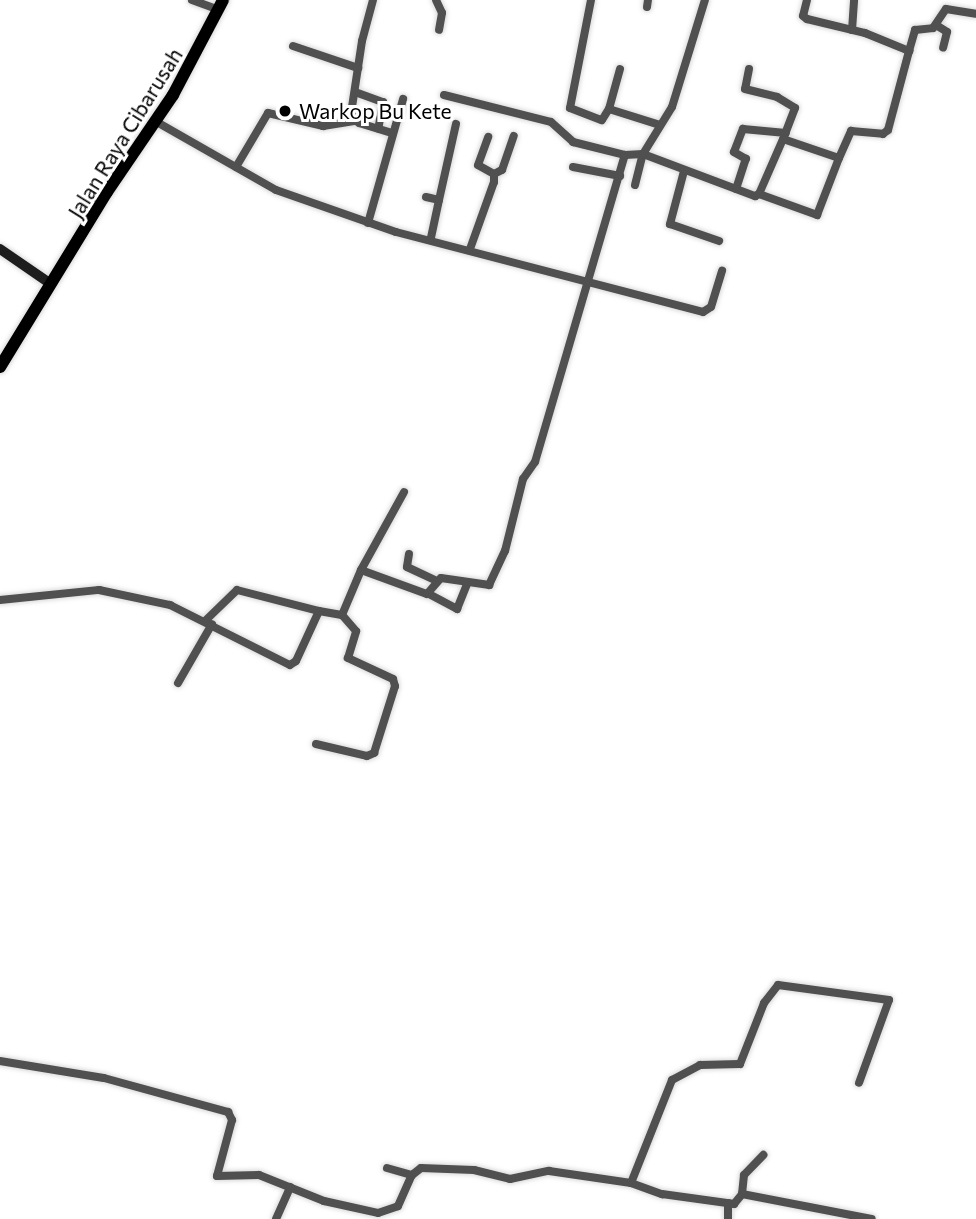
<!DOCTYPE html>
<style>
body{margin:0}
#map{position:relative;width:976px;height:1219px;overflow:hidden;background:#fff;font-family:Commissioner,sans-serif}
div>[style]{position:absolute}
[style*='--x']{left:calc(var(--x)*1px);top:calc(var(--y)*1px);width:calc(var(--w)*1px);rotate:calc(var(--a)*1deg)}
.roads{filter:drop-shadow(0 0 2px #dbdbdb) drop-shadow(0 0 2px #dbdbdb)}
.street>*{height:8px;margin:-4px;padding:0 4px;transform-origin:4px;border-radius:4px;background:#505050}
.secondary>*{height:10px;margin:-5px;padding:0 5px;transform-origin:5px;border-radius:5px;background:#1d1d1d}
.primary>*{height:12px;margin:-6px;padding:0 6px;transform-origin:6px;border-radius:6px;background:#000}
.dots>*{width:19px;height:19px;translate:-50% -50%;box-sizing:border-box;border:4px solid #fff;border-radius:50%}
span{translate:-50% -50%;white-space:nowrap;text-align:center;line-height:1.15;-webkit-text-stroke:6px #fff;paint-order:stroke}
.poi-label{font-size:21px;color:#000}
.left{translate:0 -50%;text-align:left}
.street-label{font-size:21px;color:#000}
</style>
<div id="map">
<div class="roads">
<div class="street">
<i style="--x:192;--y:0;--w:29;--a:20"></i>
<i style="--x:373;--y:0;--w:42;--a:105"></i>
<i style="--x:362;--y:41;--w:74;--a:98.6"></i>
<i style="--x:351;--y:114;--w:12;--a:48"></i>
<i style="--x:359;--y:123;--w:34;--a:17"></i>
<i style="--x:436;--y:0;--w:14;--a:65"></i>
<i style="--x:442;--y:13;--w:17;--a:100"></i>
<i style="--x:591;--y:0;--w:110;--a:101"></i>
<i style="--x:570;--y:108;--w:34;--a:21"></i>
<i style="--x:602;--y:120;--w:13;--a:-58"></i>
<i style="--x:807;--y:0;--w:16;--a:104"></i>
<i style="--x:803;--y:16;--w:5;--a:37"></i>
<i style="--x:807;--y:19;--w:60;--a:13.6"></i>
<i style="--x:865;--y:33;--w:48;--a:22.2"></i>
<i style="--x:909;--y:51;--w:22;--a:-74"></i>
<i style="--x:915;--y:30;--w:18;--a:-6"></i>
<i style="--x:933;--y:28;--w:23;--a:-56"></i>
<i style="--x:946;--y:9;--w:30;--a:9"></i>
<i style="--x:647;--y:7;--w:7;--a:-82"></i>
<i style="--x:936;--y:25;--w:13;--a:32"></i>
<i style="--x:947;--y:32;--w:16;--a:104"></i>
<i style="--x:852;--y:30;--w:30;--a:-86"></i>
<i style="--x:293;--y:46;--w:69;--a:18.7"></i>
<i style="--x:620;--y:69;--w:41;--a:105.4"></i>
<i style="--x:609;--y:109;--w:53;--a:17.4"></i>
<i style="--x:749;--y:69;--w:20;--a:101"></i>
<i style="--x:745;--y:89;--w:33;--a:14"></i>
<i style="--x:777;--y:97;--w:21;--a:31"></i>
<i style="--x:795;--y:108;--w:30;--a:111"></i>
<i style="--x:355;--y:92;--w:30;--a:20"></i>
<i style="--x:383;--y:102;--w:27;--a:100"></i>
<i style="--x:444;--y:95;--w:110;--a:14.2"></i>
<i style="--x:551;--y:122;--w:30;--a:42"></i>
<i style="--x:573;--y:142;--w:54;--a:14"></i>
<i style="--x:155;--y:121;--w:139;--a:29.7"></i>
<i style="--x:276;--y:190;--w:127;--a:19.3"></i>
<i style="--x:396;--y:232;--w:317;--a:14.6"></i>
<i style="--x:703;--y:312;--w:9;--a:-32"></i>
<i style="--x:711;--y:307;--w:38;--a:-73"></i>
<i style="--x:236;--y:167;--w:63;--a:-59.3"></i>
<i style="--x:268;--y:113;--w:57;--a:13.3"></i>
<i style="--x:323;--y:126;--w:33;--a:-9"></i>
<i style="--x:573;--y:167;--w:48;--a:10.8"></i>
<i style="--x:684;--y:171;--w:55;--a:104.8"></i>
<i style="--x:670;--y:224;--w:52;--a:19.1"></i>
<i style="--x:494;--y:174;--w:9;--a:-27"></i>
<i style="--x:502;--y:170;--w:36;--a:-71"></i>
<i style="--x:635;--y:185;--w:32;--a:-76"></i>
<i style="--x:643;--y:154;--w:120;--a:20.6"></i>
<i style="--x:755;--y:196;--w:4;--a:-27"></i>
<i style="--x:759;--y:194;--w:60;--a:-66.4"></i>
<i style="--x:783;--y:139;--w:59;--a:18.7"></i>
<i style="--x:839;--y:158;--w:30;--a:-66"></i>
<i style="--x:851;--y:131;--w:32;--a:5"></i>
<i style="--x:883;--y:134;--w:6;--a:-39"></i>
<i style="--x:888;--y:130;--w:82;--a:-75.1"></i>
<i style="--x:736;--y:189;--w:32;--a:-72"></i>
<i style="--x:746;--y:159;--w:14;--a:-150"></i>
<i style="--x:734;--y:152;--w:25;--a:-69"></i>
<i style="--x:743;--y:129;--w:43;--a:5.3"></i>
<i style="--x:759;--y:194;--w:62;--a:19.9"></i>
<i style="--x:817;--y:215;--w:61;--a:-68.9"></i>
<i style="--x:426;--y:197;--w:13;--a:13"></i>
<i style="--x:439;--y:200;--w:40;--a:102"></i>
<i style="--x:439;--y:200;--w:78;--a:-77.4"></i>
<i style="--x:368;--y:223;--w:129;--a:-74.2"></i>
<i style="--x:470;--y:249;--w:71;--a:-70.3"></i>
<i style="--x:494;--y:182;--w:8;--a:-90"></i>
<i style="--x:494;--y:174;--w:18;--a:-151"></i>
<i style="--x:478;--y:165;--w:30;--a:-70"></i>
<i style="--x:409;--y:554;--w:13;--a:99"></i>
<i style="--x:407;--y:567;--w:31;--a:25"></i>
<i style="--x:361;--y:570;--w:89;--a:-61.1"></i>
<i style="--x:429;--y:594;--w:32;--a:28"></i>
<i style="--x:457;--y:609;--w:29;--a:-68"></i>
<i style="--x:0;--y:600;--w:100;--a:-5.8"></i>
<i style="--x:99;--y:590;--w:73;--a:11.9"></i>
<i style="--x:170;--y:605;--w:134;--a:26.6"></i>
<i style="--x:290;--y:665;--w:7;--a:-34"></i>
<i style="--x:296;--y:661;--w:55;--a:-65.3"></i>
<i style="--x:319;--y:611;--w:23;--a:10"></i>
<i style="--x:342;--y:615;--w:49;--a:-67.1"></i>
<i style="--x:361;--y:570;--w:70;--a:20"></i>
<i style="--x:427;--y:594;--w:21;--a:-49"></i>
<i style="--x:441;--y:578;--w:49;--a:8.3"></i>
<i style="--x:489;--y:585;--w:38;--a:-65"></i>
<i style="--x:505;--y:551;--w:74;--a:-76"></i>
<i style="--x:523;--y:479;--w:21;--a:-55"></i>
<i style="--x:535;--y:462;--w:320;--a:-73.7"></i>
<i style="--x:625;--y:155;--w:18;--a:-3"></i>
<i style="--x:643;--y:154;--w:55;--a:-58.3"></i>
<i style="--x:672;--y:107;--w:112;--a:-72.9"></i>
<i style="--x:206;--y:620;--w:43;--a:-44.1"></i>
<i style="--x:237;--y:590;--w:85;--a:14.4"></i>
<i style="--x:178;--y:683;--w:68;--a:-60"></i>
<i style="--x:316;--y:744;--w:52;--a:13.2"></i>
<i style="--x:367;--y:756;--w:8;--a:-23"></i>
<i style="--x:374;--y:753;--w:70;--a:-72.6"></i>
<i style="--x:395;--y:686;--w:7;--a:-106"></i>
<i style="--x:393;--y:679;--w:50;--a:-155"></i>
<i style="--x:348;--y:658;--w:28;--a:-73"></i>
<i style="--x:356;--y:631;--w:21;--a:-131"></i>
<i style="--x:0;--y:1061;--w:105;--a:9.3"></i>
<i style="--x:104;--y:1078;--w:129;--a:15.3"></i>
<i style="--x:228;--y:1112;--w:9;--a:63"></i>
<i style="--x:232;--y:1120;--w:58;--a:105"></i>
<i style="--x:217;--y:1176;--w:42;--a:-1.4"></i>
<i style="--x:259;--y:1175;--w:70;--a:21.8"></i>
<i style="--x:324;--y:1201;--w:55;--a:12.5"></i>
<i style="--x:378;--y:1213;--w:21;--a:-19"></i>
<i style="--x:398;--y:1206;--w:34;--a:-66"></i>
<i style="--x:412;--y:1175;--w:11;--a:-38"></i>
<i style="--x:421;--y:1168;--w:53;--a:2.2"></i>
<i style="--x:474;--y:1170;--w:37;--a:14"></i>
<i style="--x:510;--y:1179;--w:40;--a:-12"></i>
<i style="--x:549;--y:1171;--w:83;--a:8.3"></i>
<i style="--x:631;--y:1183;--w:111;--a:-68.3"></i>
<i style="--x:672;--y:1080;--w:32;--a:-28"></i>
<i style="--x:700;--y:1065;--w:40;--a:-1.4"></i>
<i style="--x:740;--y:1064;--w:66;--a:-68.5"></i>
<i style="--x:764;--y:1003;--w:23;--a:-52"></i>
<i style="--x:778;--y:985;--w:112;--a:7.7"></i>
<i style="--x:889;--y:1000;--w:88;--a:109.9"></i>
<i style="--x:387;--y:1168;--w:26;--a:16"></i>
<i style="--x:631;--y:1183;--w:33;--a:20"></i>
<i style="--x:662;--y:1194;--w:73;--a:7.9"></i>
<i style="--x:734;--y:1204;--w:13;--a:-51"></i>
<i style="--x:742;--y:1194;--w:132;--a:10.9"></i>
<i style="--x:742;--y:1194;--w:19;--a:-84"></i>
<i style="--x:744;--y:1175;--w:28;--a:-46"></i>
<i style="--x:276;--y:1219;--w:35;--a:-66"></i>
<i style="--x:728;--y:1219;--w:16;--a:-90"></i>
</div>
<div class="secondary">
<i style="--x:0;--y:249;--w:62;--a:34.5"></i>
</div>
<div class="primary">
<i style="--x:0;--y:367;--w:205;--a:-58.6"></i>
<i style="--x:107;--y:192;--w:117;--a:-55.8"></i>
<i style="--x:173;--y:95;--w:107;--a:-62.2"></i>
</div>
</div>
<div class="dots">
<i style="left:285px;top:111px;background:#000"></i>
</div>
<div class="poi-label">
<span class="left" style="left:299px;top:111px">Warkop Bu Kete</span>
</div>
<div class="street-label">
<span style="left:125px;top:133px;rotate:-58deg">Jalan Raya Cibarusah</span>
</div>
</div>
